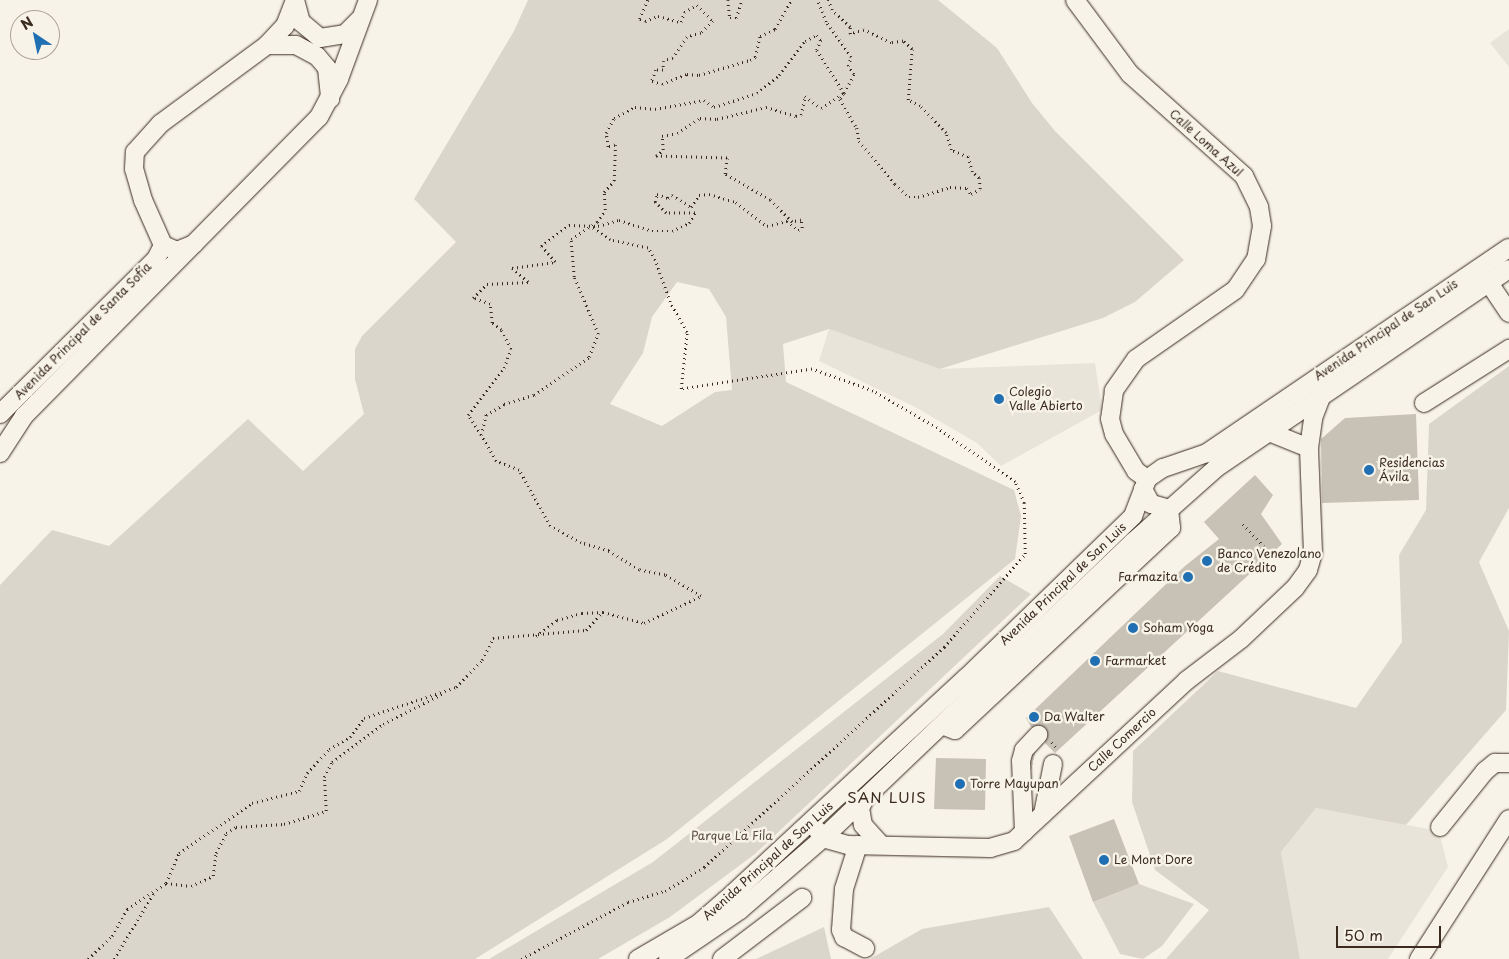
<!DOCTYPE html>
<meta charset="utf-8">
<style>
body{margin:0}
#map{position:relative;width:1509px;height:959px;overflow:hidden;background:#f7f3e8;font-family:"Playpen Sans",sans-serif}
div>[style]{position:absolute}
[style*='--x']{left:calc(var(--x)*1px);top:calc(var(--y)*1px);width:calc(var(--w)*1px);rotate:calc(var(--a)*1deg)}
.built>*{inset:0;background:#e9e4d9}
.green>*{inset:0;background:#dbd6cb}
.building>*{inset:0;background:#c8c1b6}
.minor-tunnel>*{height:18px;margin-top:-9px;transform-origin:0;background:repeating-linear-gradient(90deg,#d1cbc0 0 18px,transparent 0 27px)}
.path>*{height:2.5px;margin-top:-1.25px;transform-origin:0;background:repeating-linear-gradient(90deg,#3b2a1e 0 1px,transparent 0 5px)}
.roads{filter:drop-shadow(0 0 1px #3b2a1e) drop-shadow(0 0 1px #3b2a1e)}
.minor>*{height:18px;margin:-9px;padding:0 9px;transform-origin:9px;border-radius:9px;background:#f7f3e8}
.dots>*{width:14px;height:14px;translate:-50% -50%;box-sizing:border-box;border:2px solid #f7f3e8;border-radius:50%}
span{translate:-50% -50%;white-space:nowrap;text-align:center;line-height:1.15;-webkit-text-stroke:5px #f7f3e8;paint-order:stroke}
.street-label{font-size:12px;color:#3b2a1e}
.poi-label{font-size:12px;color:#3b2a1e}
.left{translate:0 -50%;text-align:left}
.right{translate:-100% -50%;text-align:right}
.park-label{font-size:12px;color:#5b4c41}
.quarter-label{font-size:15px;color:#3b2a1e;letter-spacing:1px}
.north{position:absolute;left:10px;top:10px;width:50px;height:50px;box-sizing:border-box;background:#f7f3e8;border:1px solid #aca397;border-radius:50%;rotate:326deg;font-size:14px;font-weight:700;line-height:20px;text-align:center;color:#3b2a1e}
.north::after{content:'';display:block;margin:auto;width:18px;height:22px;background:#1f6fb2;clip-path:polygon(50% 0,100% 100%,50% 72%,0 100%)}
.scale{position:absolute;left:1336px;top:926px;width:105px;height:22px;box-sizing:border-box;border:2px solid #3b2a1e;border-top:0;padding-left:6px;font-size:15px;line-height:18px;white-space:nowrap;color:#3b2a1e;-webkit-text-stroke:4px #f7f3e8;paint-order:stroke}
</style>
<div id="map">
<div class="built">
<i style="clip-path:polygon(1509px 29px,1509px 67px,1490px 43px)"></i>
<i style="clip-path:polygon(829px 329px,940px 369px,1095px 363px,1102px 410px,1001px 466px,977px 443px,915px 407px,819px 361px)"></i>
<i style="clip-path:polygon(1316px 808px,1439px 831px,1448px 867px,1388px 959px,1300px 959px,1281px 852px)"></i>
</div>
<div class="green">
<i style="clip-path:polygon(evenodd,528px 0,938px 0,997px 48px,1032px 103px,1055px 131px,1184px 260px,1135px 302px,1103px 318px,940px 369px,829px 329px,783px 344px,786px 382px,1014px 490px,1021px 516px,1015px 559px,667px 839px,475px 959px,0 959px,0 585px,52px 530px,109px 546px,248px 419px,303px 471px,364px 414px,355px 379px,355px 349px,362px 336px,456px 242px,414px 199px,514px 31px,528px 0,677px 282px,709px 289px,726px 317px,732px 390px,715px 392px,662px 426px,610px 404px,643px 353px,652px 317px,677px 282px)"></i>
<i style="clip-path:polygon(1509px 366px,1509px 508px,1479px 562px,1509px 631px,1506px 710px,1406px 825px,1316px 808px,1281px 852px,1300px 959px,1166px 959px,1209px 910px,1155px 870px,1132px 802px,1133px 751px,1218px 671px,1356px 708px,1402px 642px,1399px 555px,1426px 510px,1429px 424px)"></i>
<i style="clip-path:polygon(1000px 576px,1031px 594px,755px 854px,670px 917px,598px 959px,489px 959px,653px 862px,943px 634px)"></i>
<i style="clip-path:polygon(1139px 884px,1194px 904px,1162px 946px,1143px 959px,1120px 954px,1093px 902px)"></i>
<i style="clip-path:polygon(1049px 907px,1083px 959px,870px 959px,922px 929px)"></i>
<i style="clip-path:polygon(824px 927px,831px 959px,756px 959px)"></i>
</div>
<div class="building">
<i style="clip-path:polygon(1416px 414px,1419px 500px,1322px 503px,1321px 439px,1345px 418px)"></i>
<i style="clip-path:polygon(1255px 475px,1273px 495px,1261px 514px,1282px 544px,1055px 753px,1045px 743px,1046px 728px,1031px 727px,1026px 718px,1185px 566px,1219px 539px,1204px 522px)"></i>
<i style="clip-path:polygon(936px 758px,986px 759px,985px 810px,934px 809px)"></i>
<i style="clip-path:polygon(1114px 819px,1139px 884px,1093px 902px,1069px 836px)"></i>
</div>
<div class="minor-tunnel">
<i style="--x:1016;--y:756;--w:23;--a:13"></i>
</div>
<div class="path">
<i style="--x:648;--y:0;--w:21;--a:113"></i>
<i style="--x:640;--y:19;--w:5;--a:22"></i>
<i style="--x:645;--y:21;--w:14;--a:-21"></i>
<i style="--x:658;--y:16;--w:24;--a:15"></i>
<i style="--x:681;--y:22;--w:10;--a:-73"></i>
<i style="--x:684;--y:12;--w:15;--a:-28"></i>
<i style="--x:697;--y:5;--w:23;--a:45"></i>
<i style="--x:713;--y:21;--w:17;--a:135"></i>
<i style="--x:701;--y:33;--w:15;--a:164"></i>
<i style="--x:687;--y:37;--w:25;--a:124"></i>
<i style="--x:673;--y:58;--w:9;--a:162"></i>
<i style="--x:664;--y:61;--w:9;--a:96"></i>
<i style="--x:663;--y:70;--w:7;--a:180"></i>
<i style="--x:656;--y:70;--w:12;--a:110"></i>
<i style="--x:652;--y:81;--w:10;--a:17"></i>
<i style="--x:662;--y:84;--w:27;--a:-22"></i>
<i style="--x:687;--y:74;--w:12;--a:5"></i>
<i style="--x:699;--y:75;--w:53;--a:-16.4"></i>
<i style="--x:750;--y:60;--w:6;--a:-31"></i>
<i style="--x:755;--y:57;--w:22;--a:-77"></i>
<i style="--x:760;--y:36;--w:17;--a:-25"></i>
<i style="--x:775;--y:29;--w:33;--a:-61"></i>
<i style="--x:728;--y:0;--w:18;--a:84"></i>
<i style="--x:730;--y:18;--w:6;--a:0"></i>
<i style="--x:736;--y:18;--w:19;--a:-72"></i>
<i style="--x:481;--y:435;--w:24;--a:-123"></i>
<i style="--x:468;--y:415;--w:59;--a:-52.5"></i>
<i style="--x:504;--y:368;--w:20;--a:-70"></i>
<i style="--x:511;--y:349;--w:21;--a:-118"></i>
<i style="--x:501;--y:330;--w:11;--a:-142"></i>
<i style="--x:492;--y:323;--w:19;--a:-96"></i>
<i style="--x:490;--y:304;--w:18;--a:-161"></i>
<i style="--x:473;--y:298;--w:20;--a:-45"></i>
<i style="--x:487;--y:284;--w:41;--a:-2.8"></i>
<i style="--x:528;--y:282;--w:21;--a:-139"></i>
<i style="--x:512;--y:268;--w:43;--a:-7.9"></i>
<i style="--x:555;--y:262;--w:21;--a:-131"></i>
<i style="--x:541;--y:246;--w:35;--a:-37"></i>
<i style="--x:569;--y:225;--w:29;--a:2"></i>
<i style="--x:598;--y:226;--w:22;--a:-16"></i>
<i style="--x:619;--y:220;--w:35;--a:18"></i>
<i style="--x:652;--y:231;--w:20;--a:0"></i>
<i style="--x:672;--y:231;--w:19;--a:-25"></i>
<i style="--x:689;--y:223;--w:12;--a:-59"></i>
<i style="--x:695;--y:213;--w:29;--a:180"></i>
<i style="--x:666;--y:213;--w:16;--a:-135"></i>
<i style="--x:655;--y:202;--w:8;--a:-76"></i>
<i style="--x:657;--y:194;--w:12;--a:20"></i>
<i style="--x:668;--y:198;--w:5;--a:-37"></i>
<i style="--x:672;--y:195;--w:22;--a:32"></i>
<i style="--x:691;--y:207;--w:14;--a:-56"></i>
<i style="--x:699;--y:195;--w:10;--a:-6"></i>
<i style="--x:709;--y:194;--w:28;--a:17"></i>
<i style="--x:736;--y:202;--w:39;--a:38"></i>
<i style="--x:767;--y:226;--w:21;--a:-14"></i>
<i style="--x:787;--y:221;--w:14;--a:39"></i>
<i style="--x:798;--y:230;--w:4;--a:-27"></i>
<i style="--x:802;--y:228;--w:8;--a:-97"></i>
<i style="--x:801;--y:220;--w:9;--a:167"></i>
<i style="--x:792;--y:222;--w:31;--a:-135"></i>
<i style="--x:770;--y:200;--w:52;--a:-150"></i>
<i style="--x:725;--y:174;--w:16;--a:-83"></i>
<i style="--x:727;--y:158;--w:71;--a:-178.4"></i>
<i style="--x:656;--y:156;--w:9;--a:-41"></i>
<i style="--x:663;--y:150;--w:14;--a:-94"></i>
<i style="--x:662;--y:136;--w:15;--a:-11"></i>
<i style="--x:677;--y:133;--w:27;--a:-33"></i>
<i style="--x:700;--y:118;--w:17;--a:3"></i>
<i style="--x:717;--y:119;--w:50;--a:-13.8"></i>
<i style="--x:766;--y:107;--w:31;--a:17"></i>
<i style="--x:796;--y:116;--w:5;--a:-11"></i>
<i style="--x:801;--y:115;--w:19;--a:-78"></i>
<i style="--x:805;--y:96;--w:20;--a:37"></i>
<i style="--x:821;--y:108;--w:27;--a:-33"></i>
<i style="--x:844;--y:93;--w:21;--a:-62"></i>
<i style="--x:854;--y:74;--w:10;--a:-127"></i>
<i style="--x:848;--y:66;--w:9;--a:-72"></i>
<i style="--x:851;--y:57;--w:43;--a:-125.5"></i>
<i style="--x:826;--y:22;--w:24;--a:-112"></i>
<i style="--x:1243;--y:524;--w:35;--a:47"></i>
<i style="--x:536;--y:636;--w:26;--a:-37"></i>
<i style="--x:557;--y:620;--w:26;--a:-16"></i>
<i style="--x:582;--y:613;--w:21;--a:-3"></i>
<i style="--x:603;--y:612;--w:42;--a:15"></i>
<i style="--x:644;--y:623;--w:63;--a:-25.3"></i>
<i style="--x:701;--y:596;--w:42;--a:-149.7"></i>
<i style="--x:665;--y:575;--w:26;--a:-169"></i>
<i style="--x:639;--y:570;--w:36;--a:-148"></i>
<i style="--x:609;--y:551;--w:29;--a:-164"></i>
<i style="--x:581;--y:543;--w:35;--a:-151"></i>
<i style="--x:550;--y:526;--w:64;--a:-119"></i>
<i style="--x:519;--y:470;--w:25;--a:-159"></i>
<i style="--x:496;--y:461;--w:30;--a:-120"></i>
<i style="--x:481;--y:435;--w:21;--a:-76"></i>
<i style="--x:486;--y:415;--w:21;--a:-31"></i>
<i style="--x:504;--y:404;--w:31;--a:-17"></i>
<i style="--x:534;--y:395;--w:67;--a:-34.6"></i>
<i style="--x:589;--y:357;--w:25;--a:-69"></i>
<i style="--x:598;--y:334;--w:62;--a:-112.8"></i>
<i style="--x:574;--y:277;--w:38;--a:-95"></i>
<i style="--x:571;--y:239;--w:31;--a:-33"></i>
<i style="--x:597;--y:222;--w:14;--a:-56"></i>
<i style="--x:605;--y:210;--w:18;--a:-93"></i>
<i style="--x:604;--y:192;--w:15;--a:-48"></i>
<i style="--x:614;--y:181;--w:36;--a:-88"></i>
<i style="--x:615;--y:145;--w:7;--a:164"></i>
<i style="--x:608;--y:147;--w:14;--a:-98"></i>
<i style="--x:606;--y:133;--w:17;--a:-62"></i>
<i style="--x:614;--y:118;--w:24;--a:-28"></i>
<i style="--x:635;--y:107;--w:20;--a:6"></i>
<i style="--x:655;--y:109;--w:50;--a:-10.4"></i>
<i style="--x:704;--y:100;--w:12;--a:35"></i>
<i style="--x:714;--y:107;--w:45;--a:-18"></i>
<i style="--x:757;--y:93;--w:28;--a:-39"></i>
<i style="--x:779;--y:75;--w:43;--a:-52.6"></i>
<i style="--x:805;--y:41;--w:13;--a:-27"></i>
<i style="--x:817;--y:35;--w:6;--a:51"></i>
<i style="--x:821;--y:40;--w:11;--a:112"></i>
<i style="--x:817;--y:50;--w:51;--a:57.9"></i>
<i style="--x:844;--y:93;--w:7;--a:124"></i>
<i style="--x:840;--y:99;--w:34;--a:60"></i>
<i style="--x:857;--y:128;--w:13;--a:81"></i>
<i style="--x:859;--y:141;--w:56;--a:50.1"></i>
<i style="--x:895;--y:184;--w:19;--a:43"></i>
<i style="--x:909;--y:197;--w:9;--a:0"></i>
<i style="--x:918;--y:197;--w:34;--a:-17"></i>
<i style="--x:950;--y:187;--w:17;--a:3"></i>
<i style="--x:967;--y:188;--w:7;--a:56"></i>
<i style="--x:971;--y:194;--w:10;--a:-29"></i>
<i style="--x:980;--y:189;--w:11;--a:-95"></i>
<i style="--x:979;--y:178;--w:9;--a:-139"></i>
<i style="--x:972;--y:172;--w:16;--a:-105"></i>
<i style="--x:968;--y:157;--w:18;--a:-158"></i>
<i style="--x:951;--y:150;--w:18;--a:-106"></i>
<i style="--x:946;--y:133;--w:37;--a:-134"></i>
<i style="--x:920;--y:106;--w:13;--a:-153"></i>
<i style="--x:908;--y:100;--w:51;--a:-85.5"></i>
<i style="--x:912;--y:49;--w:12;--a:-138"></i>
<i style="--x:903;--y:41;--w:12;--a:171"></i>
<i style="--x:891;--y:43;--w:30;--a:-154"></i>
<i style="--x:864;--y:30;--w:15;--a:164"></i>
<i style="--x:850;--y:34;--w:7;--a:-90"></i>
<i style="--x:850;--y:27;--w:25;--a:-137"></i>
<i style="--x:832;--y:10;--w:11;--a:-112"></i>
<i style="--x:1052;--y:742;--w:6;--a:51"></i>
<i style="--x:166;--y:883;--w:25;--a:7"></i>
<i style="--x:191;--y:886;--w:24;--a:-24"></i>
<i style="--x:213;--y:876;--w:23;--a:-83"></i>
<i style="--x:216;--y:853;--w:22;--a:-63"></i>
<i style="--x:226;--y:833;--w:12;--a:-31"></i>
<i style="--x:236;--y:827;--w:48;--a:-3.6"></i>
<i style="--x:284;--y:824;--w:44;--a:-17.2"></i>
<i style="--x:326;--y:811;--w:34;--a:-93"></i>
<i style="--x:324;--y:777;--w:17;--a:-62"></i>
<i style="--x:332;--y:762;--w:64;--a:-36.7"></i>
<i style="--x:383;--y:724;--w:68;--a:-26.9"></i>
<i style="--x:88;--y:959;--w:33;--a:-44"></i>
<i style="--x:112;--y:936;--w:31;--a:-61"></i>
<i style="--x:127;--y:909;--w:47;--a:-33.7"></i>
<i style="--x:166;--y:883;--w:33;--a:-67"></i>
<i style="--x:179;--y:853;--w:88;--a:-34.4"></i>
<i style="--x:252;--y:803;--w:49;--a:-14.3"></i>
<i style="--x:299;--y:791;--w:20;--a:-66"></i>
<i style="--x:307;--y:773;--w:33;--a:-47"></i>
<i style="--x:329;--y:749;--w:24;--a:-30"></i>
<i style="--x:350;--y:737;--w:24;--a:-54"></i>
<i style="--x:364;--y:718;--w:97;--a:-18.6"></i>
<i style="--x:456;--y:687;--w:37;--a:-46"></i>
<i style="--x:482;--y:660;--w:25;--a:-63"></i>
<i style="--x:493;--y:638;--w:93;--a:-4.9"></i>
<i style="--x:586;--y:630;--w:25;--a:-47"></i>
<i style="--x:114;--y:959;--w:79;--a:-58.9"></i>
<i style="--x:521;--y:959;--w:121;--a:-28"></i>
<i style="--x:628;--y:902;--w:39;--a:-17"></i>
<i style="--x:665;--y:891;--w:46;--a:-31.6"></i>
<i style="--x:704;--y:867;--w:326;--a:-42.5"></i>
<i style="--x:944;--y:647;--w:123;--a:-48.9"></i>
<i style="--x:1025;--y:554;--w:51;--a:-91.1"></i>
<i style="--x:1024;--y:503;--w:23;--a:-113"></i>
<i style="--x:1015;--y:482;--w:95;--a:-145.3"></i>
<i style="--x:937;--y:428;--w:74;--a:-150"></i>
<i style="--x:873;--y:391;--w:65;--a:-160.2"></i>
<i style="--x:812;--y:369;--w:133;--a:171.3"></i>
<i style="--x:681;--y:389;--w:57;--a:-84"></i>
<i style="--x:687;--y:332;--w:34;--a:-120"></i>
<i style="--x:670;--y:302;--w:45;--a:-109.7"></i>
<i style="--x:655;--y:260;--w:14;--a:-120"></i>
<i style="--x:648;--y:248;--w:39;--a:-168"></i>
<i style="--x:610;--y:240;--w:24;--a:-145"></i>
</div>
<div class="roads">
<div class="minor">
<i style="--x:295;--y:0;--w:23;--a:75"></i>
<i style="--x:301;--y:22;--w:25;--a:40"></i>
<i style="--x:320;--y:38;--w:25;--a:-9"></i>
<i style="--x:345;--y:34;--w:20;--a:-45"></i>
<i style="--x:1075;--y:0;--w:92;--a:53.4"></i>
<i style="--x:1130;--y:74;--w:153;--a:41.8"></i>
<i style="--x:1244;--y:176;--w:34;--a:64"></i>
<i style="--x:1259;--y:207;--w:19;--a:81"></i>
<i style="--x:1262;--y:226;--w:34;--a:100"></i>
<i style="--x:1256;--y:259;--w:37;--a:124"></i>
<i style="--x:1235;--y:290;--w:121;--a:145.1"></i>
<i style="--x:1136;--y:359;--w:39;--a:125"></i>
<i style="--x:1114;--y:391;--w:28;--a:98"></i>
<i style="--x:1110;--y:419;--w:16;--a:75"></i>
<i style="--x:1114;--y:434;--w:43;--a:59.3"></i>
<i style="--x:1136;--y:471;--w:14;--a:36"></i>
<i style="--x:267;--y:45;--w:29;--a:0"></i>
<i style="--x:296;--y:45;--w:24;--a:28"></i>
<i style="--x:317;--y:56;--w:16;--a:50"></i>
<i style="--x:327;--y:68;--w:31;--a:84"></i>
<i style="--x:194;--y:244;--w:18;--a:158"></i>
<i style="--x:177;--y:251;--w:15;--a:-157"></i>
<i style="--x:163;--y:245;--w:49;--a:-114"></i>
<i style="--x:143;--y:200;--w:32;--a:-106"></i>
<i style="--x:134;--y:169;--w:17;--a:-87"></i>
<i style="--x:135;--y:152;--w:38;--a:-48"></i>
<i style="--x:160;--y:124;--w:133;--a:-36.4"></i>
<i style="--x:267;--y:45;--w:26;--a:-47"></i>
<i style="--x:285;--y:26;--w:28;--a:-69"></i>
<i style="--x:1489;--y:283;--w:36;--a:56"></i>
<i style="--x:1424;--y:403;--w:101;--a:-32.4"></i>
<i style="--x:0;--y:414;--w:220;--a:-44.8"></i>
<i style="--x:156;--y:259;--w:16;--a:-63"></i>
<i style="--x:1269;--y:432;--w:43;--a:21.8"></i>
<i style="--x:0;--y:453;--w:44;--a:-57"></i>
<i style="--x:24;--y:416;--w:420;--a:-45.4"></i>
<i style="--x:319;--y:117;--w:43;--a:-62.2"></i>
<i style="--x:339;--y:79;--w:84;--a:-69.8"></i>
<i style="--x:942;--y:725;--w:14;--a:21"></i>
<i style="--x:955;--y:730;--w:296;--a:-43.1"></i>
<i style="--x:1171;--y:528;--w:19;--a:-96"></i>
<i style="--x:1169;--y:509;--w:19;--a:-164"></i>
<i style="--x:1151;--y:504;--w:17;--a:-118"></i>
<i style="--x:866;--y:797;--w:13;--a:119"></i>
<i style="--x:860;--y:808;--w:17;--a:80"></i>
<i style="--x:863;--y:825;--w:27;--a:48"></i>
<i style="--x:1043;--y:814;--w:51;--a:-78.7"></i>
<i style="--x:1440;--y:827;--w:72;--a:-51.2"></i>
<i style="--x:1485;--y:771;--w:13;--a:-39"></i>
<i style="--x:1495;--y:763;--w:14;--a:0"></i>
<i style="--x:818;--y:831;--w:9;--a:54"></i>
<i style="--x:823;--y:838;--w:26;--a:16"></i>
<i style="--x:848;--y:845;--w:142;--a:1.2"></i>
<i style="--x:990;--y:848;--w:25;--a:-16"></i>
<i style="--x:1014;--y:841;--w:235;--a:-42.9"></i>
<i style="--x:1186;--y:681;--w:69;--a:-37.4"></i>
<i style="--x:1241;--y:639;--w:74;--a:-43.4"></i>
<i style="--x:1295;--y:588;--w:22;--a:-54"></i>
<i style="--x:1308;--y:570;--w:18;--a:-74"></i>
<i style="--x:1313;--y:553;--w:105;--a:-92.2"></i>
<i style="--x:1309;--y:448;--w:30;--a:-82"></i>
<i style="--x:1313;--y:418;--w:26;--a:-69"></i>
<i style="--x:1024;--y:832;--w:71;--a:-92.4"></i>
<i style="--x:1021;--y:761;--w:11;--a:-75"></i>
<i style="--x:1024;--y:750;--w:21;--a:-47"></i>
<i style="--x:858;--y:845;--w:46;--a:107.7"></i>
<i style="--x:844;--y:889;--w:41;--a:94.2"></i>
<i style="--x:841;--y:930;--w:8;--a:67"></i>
<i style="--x:844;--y:937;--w:24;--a:28"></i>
<i style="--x:638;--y:959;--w:69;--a:-30.3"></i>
<i style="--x:698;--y:924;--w:37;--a:-41"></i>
<i style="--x:726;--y:900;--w:327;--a:-42.8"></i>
<i style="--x:966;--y:678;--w:233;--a:-44.1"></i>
<i style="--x:1133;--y:516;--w:40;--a:-69"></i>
<i style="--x:1147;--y:479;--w:19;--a:-35"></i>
<i style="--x:1163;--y:468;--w:46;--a:-18.8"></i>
<i style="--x:1207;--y:453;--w:365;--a:-34.2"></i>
<i style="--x:668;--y:959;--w:87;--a:-34.2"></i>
<i style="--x:740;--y:910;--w:110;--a:-40.9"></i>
<i style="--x:823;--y:838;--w:429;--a:-43.7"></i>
<i style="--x:1133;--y:542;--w:111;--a:-41.7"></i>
<i style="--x:1216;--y:468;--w:354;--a:-34.2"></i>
<i style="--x:722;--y:959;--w:101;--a:-37.3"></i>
<i style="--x:1419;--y:959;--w:166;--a:-57.3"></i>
</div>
</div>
<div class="dots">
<i style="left:999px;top:399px;background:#1f6fb2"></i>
<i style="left:1369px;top:470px;background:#1f6fb2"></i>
<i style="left:1207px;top:561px;background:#1f6fb2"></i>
<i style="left:1188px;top:577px;background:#1f6fb2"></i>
<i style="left:1133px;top:628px;background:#1f6fb2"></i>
<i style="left:1095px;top:661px;background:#1f6fb2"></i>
<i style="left:1034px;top:717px;background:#1f6fb2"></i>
<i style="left:960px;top:784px;background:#1f6fb2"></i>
<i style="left:1104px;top:860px;background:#1f6fb2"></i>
</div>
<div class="street-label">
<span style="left:1206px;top:143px;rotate:42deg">Calle Loma Azul</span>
<span style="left:1386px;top:330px;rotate:-34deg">Avenida Principal de San Luis</span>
<span style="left:83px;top:331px;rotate:-45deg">Avenida Principal de Santa Sofía</span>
<span style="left:1063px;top:584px;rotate:-44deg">Avenida Principal de San Luis</span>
<span style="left:1122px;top:740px;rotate:-43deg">Calle Comercio</span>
<span style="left:768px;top:861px;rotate:-42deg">Avenida Principal de San Luis</span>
</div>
<div class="poi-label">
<span class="left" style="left:1009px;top:399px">Colegio<br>Valle Abierto</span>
<span class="left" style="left:1379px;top:470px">Residencias<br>Ávila</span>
<span class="left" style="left:1217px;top:561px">Banco Venezolano<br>de Crédito</span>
<span class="right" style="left:1178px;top:577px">Farmazita</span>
<span class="left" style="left:1143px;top:628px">Soham Yoga</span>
<span class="left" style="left:1105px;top:661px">Farmarket</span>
<span class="left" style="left:1044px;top:717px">Da Walter</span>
<span class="left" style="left:970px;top:784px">Torre Mayupan</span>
<span class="left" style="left:1114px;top:860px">Le Mont Dore</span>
</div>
<div class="park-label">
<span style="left:732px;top:836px">Parque La Fila</span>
</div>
<div class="quarter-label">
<span style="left:887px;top:797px">SAN LUIS</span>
</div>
<div class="north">N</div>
<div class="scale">50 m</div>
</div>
